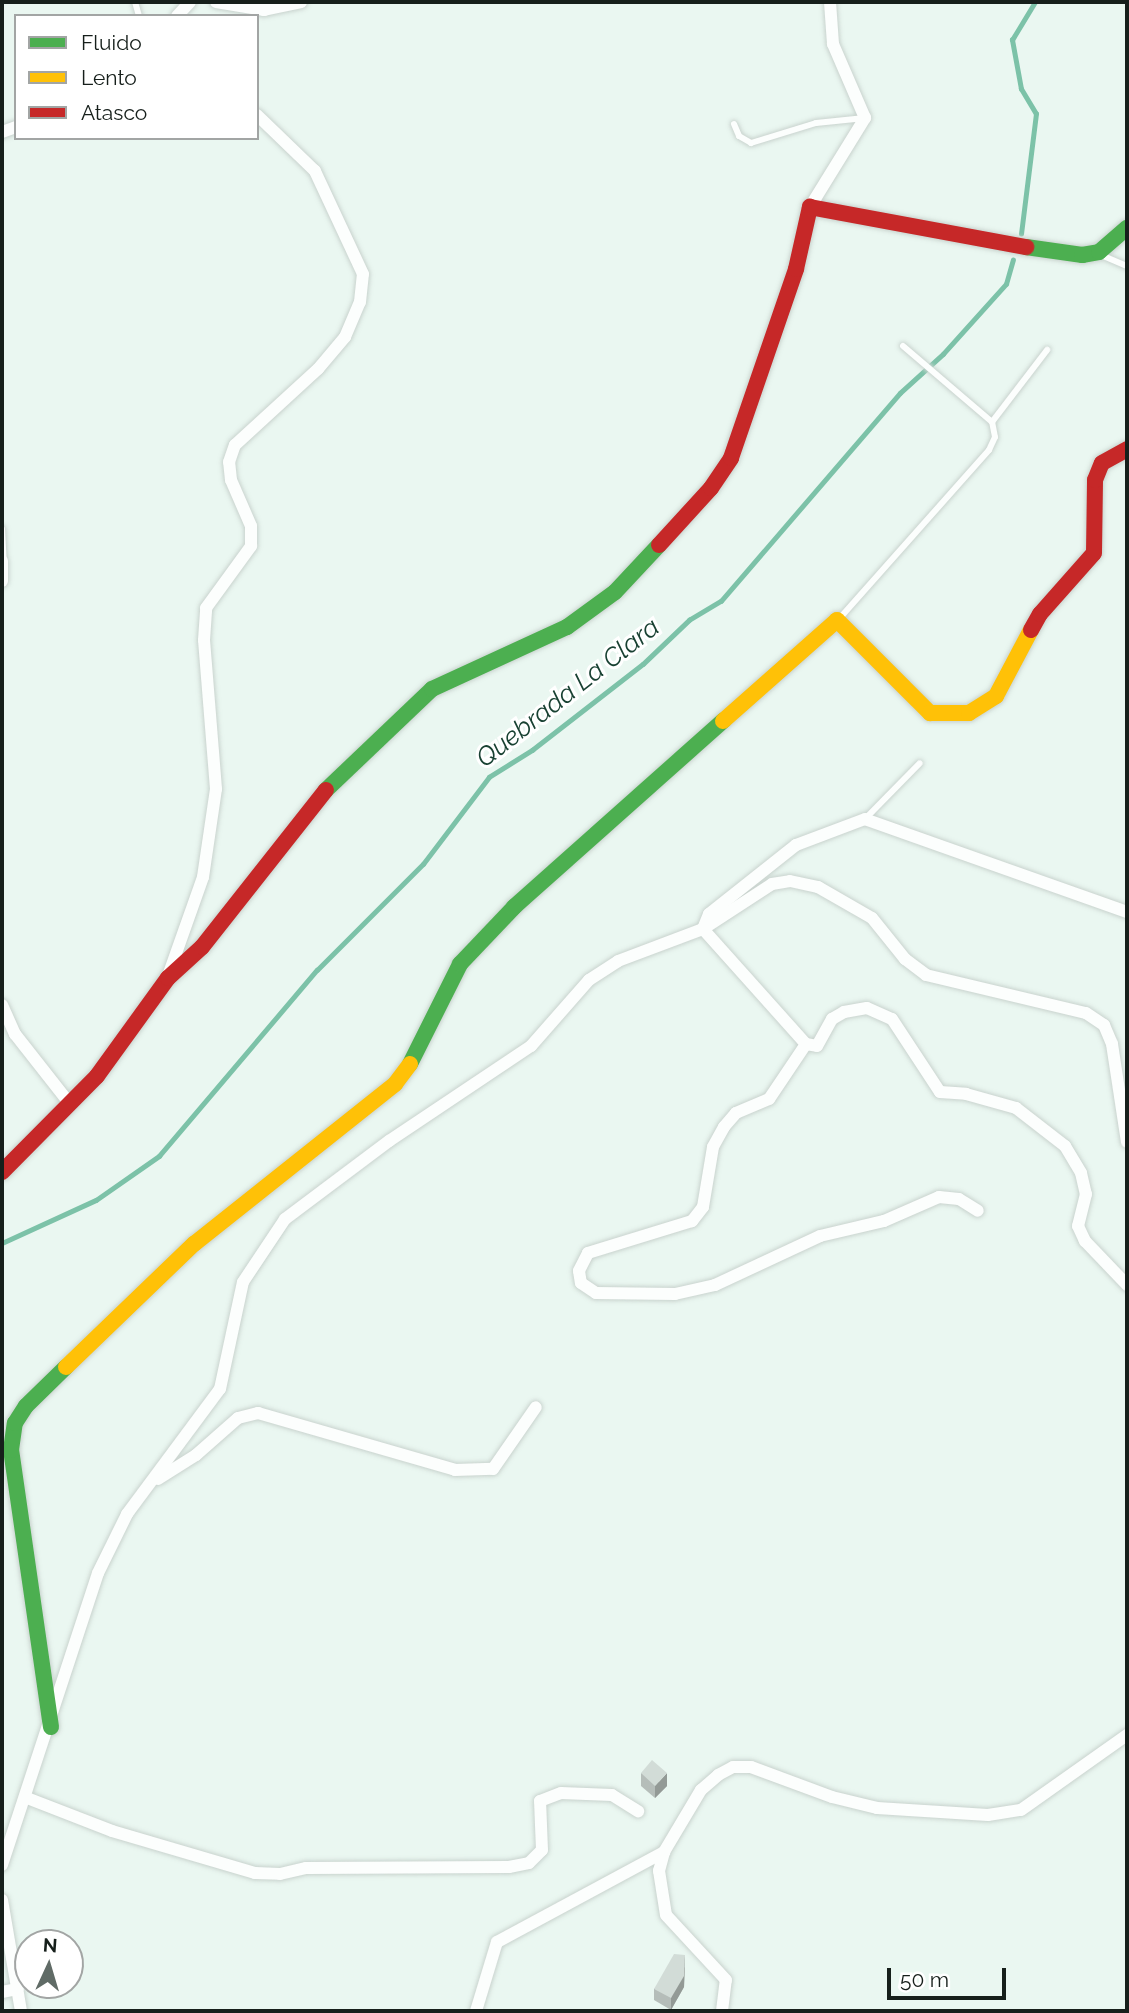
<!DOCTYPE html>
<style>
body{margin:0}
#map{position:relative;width:1129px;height:2013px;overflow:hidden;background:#eaf7f1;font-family:Raleway,sans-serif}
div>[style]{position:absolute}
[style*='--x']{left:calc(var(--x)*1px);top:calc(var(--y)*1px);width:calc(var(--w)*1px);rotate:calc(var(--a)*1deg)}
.stream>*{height:4.5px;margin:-2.25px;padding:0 2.25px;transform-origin:2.25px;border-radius:2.25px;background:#7cc2a8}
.roads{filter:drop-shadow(0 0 2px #c9d3ce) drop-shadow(0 0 2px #c9d3ce)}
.lane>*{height:6px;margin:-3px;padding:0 3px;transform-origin:3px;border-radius:3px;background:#fcfefd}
.street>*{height:12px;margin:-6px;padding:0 6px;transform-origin:6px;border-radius:6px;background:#fcfefd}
.fast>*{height:16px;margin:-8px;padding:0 8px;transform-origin:8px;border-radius:8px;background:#4caf50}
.slow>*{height:16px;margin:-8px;padding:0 8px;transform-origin:8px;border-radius:8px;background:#ffc107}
.jam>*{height:16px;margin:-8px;padding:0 8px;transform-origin:8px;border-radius:8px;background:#c62828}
.wall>*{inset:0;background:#b5bdb9}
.shaded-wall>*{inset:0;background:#939a96}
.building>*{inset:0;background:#d2dcd7}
span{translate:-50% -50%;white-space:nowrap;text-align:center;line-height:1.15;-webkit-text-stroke:6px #fff;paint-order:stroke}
.water-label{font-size:26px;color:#184132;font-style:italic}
.frame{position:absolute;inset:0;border:4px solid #161f1b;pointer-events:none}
.legend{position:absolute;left:14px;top:14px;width:245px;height:126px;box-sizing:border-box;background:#fff;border:2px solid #a2a5a4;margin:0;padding:9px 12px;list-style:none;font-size:21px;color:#161f1b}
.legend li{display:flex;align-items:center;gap:14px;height:35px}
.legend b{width:35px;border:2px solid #a2a5a4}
.north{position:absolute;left:14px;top:1929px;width:70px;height:70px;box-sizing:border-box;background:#fff;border:2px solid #a2a5a4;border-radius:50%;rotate:4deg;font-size:19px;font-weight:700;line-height:28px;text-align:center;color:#161f1b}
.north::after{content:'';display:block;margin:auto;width:24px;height:32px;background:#606b66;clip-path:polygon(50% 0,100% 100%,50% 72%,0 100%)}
.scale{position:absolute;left:887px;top:1968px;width:119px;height:32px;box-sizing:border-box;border:4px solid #161f1b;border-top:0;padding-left:9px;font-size:21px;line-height:24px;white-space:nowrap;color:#161f1b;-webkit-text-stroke:5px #fff;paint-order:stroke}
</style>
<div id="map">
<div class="stream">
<i style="--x:1021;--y:234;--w:121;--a:-82.9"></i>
<i style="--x:1036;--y:114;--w:29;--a:-121"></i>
<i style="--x:1021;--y:89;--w:50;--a:-100.4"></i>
<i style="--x:1012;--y:40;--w:44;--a:-58.8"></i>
<i style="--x:2;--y:1243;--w:103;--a:-24.6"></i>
<i style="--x:96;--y:1200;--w:77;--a:-34.9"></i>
<i style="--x:159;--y:1156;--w:244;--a:-49.7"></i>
<i style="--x:317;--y:970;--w:150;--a:-45"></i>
<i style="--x:423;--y:864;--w:109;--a:-52.8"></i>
<i style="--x:489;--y:777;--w:51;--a:-32.1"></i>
<i style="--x:532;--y:750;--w:140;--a:-37.8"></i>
<i style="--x:643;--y:664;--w:64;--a:-43.7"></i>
<i style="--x:689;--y:620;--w:37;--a:-31"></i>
<i style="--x:721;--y:601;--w:274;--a:-49.3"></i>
<i style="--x:900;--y:393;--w:58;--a:-42.2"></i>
<i style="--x:943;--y:354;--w:94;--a:-48"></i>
<i style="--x:1006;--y:284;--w:25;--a:-74"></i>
</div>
<div class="roads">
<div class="lane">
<i style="--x:135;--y:2;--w:15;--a:74"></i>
<i style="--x:734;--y:124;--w:13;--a:67"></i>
<i style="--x:739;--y:136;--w:14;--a:30"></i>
<i style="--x:751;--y:143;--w:68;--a:-17.1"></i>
<i style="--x:816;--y:123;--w:49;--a:-5.8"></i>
<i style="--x:1101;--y:255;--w:28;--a:23"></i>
<i style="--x:992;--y:422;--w:91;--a:-52.6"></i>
<i style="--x:2;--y:529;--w:33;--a:87"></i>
<i style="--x:839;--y:619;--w:226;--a:-48.4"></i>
<i style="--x:989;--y:450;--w:14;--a:-65"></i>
<i style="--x:995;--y:437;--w:15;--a:-101"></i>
<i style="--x:992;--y:422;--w:117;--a:-139.5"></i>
<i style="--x:865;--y:819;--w:78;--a:-45.5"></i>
</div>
<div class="street">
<i style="--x:216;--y:2;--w:49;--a:9.5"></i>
<i style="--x:264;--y:10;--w:38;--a:-12"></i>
<i style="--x:177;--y:16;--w:19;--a:-47"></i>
<i style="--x:2;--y:132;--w:15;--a:-20"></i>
<i style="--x:810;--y:207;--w:105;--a:-58.3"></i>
<i style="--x:865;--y:118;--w:81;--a:-113.4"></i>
<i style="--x:833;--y:44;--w:42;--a:-94.1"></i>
<i style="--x:2;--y:561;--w:20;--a:90"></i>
<i style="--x:1127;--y:912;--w:278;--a:-160.5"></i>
<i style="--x:865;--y:819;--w:74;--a:159.4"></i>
<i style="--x:796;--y:845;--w:111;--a:141.6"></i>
<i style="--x:709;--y:914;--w:16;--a:112"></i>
<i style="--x:703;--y:929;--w:154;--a:48.2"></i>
<i style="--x:806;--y:1044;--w:11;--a:10"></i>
<i style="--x:817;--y:1046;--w:31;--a:-61"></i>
<i style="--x:832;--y:1019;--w:14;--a:-30"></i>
<i style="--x:844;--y:1012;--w:23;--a:-10"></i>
<i style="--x:867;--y:1008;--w:27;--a:24"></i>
<i style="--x:892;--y:1019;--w:87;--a:56.7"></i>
<i style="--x:940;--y:1092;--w:26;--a:4"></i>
<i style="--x:966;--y:1094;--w:52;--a:15.6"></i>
<i style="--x:1016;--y:1108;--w:62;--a:37.8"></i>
<i style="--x:1065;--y:1146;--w:31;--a:59"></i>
<i style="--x:1081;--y:1173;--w:22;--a:77"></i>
<i style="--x:1086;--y:1194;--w:33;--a:104"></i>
<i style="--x:1078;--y:1226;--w:17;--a:65"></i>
<i style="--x:1085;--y:1241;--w:61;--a:46.3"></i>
<i style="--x:168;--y:976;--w:105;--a:-70.5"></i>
<i style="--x:203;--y:877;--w:89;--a:-81.6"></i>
<i style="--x:216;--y:789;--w:149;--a:-94.6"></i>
<i style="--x:204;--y:640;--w:32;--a:-86"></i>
<i style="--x:206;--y:608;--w:77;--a:-54"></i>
<i style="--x:251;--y:546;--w:20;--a:-90"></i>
<i style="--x:251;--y:526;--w:50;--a:-113.5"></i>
<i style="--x:231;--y:480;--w:18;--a:-96"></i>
<i style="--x:229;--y:462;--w:18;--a:-71"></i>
<i style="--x:235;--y:445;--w:113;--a:-42.5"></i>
<i style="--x:318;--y:369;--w:42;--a:-49.8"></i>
<i style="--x:345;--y:337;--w:38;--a:-67"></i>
<i style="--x:360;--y:302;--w:28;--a:-84"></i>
<i style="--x:363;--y:274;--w:114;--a:-115"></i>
<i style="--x:315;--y:171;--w:81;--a:-136"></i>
<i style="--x:2;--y:1005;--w:32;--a:66"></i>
<i style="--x:15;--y:1034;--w:89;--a:51.8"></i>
<i style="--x:806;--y:1044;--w:66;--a:123.9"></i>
<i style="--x:769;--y:1099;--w:36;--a:157"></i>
<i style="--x:736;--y:1113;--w:18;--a:131"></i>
<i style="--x:724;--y:1127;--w:23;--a:119"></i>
<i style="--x:713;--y:1147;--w:61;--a:99.5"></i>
<i style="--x:703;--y:1207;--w:18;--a:128"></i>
<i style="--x:692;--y:1221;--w:109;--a:162.9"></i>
<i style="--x:588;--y:1253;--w:20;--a:117"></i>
<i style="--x:579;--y:1271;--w:12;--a:81"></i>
<i style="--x:581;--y:1283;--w:18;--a:34"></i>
<i style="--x:596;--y:1293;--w:79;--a:0.7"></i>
<i style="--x:675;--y:1294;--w:41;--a:-12.7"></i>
<i style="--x:715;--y:1285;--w:116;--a:-25"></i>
<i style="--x:820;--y:1236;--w:66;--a:-13.2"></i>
<i style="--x:884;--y:1221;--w:60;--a:-23.6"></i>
<i style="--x:939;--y:1197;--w:20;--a:6"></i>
<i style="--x:959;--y:1199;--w:22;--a:32"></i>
<i style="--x:158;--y:1479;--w:45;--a:-32.3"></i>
<i style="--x:196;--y:1455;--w:56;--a:-41.4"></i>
<i style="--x:238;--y:1418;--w:21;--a:-14"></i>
<i style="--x:258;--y:1413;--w:205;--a:16.1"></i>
<i style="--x:455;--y:1470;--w:38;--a:-2"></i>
<i style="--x:493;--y:1469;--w:75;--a:-55.3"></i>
<i style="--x:27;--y:1798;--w:91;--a:21.2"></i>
<i style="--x:112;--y:1831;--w:149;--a:16.4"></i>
<i style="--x:255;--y:1873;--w:25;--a:2"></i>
<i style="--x:280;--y:1874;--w:27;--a:-13"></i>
<i style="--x:306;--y:1868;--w:203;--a:-0.3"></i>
<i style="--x:509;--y:1867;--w:20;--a:-11"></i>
<i style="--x:529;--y:1863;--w:18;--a:-45"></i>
<i style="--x:542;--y:1850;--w:49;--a:-92.3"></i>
<i style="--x:540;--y:1801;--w:22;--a:-21"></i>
<i style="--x:561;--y:1793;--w:51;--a:2.2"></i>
<i style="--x:612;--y:1795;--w:31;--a:32"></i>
<i style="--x:2;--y:1865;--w:307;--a:-71.8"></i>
<i style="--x:98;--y:1573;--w:66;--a:-63.8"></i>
<i style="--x:127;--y:1514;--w:156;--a:-53.4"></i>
<i style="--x:220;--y:1389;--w:109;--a:-77.9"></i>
<i style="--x:243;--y:1282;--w:76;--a:-56.3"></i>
<i style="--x:285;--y:1219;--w:130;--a:-36.9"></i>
<i style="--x:389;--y:1141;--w:171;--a:-33.8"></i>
<i style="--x:531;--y:1046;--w:88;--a:-48.7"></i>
<i style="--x:589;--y:980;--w:35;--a:-33"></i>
<i style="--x:618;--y:961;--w:91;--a:-20.6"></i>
<i style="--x:703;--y:929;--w:82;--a:-33.1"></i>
<i style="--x:772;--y:884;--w:18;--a:-9"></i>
<i style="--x:790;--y:881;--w:29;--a:12"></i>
<i style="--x:818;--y:887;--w:62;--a:29.9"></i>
<i style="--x:872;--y:918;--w:53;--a:51.2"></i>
<i style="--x:905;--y:959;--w:26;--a:37"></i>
<i style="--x:926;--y:975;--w:164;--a:13.4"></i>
<i style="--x:1086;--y:1013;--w:22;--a:34"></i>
<i style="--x:1104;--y:1025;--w:21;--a:67"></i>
<i style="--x:1112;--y:1044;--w:99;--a:81.3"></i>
<i style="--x:2;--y:1900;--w:113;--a:80.3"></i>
<i style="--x:2;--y:1992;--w:16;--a:-11"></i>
<i style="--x:476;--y:2011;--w:72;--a:-73.1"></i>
<i style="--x:497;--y:1942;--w:190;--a:-28.3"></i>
<i style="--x:722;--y:2011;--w:31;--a:-83"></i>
<i style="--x:726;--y:1980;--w:88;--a:-132.7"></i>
<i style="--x:666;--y:1915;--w:45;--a:-99"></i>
<i style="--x:659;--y:1871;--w:20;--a:-75"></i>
<i style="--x:664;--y:1852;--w:72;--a:-59.2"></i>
<i style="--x:701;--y:1790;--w:23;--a:-41"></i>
<i style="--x:718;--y:1775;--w:17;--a:-28"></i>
<i style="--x:733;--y:1767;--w:18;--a:0"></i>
<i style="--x:751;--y:1767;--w:86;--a:20.3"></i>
<i style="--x:832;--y:1797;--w:46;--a:13.7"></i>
<i style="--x:877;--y:1808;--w:111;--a:3.6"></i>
<i style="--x:988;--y:1815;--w:33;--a:-9"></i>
<i style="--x:1021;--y:1810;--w:130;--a:-35.3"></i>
</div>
<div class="fast">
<i style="--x:1026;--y:247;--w:57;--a:8.1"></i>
<i style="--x:1082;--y:255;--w:17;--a:-10"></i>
<i style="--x:1099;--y:252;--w:37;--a:-41"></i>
<i style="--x:326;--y:790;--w:146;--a:-43.6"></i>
<i style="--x:432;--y:689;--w:149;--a:-24.7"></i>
<i style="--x:567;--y:627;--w:59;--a:-36.1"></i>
<i style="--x:615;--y:592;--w:64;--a:-46.9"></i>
<i style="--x:410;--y:1064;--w:112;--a:-63.4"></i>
<i style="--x:460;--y:964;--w:79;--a:-46.5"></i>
<i style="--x:514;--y:907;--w:280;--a:-41.7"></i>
<i style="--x:51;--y:1727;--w:280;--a:-98.2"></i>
<i style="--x:11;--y:1450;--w:27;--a:-82"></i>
<i style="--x:15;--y:1423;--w:20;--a:-57"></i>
<i style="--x:26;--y:1406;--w:56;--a:-44.3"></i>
</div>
<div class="slow">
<i style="--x:723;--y:721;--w:152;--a:-41.5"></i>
<i style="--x:837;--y:620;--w:132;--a:45"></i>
<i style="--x:930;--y:713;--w:39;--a:0"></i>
<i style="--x:969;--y:713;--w:32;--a:-32"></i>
<i style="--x:996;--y:696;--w:75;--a:-62.1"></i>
<i style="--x:66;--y:1367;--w:178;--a:-43.9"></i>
<i style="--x:194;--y:1244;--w:257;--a:-38.5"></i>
<i style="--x:395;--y:1084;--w:25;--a:-53"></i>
</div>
<div class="jam">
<i style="--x:659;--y:545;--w:77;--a:-47.6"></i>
<i style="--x:711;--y:488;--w:36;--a:-56"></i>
<i style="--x:731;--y:458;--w:200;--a:-71"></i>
<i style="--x:796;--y:269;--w:64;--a:-77.3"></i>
<i style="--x:810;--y:207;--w:220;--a:10.5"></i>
<i style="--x:1031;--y:630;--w:18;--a:-61"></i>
<i style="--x:1040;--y:614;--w:81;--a:-48.5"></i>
<i style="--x:1094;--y:553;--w:73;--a:-89.2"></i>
<i style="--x:1095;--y:480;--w:18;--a:-68"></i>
<i style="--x:1102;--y:463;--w:29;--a:-29"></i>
<i style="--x:2;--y:1172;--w:135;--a:-45.3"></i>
<i style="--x:97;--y:1076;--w:121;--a:-54.1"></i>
<i style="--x:168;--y:978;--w:46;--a:-42.4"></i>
<i style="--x:202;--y:947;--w:200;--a:-51.7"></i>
</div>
</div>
<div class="wall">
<i style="clip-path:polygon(641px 1773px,667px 1786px,655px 1798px,641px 1786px)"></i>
<i style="clip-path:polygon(685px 1967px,684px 1987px,671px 2010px,654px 2000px,654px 1989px)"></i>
</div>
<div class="shaded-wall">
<i style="clip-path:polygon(667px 1773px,667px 1786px,655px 1798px,655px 1786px)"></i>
<i style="clip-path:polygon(685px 1955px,684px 1987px,671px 2010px,671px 1998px)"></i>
</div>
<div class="building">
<i style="clip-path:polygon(652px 1760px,667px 1773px,655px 1786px,641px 1773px)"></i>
<i style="clip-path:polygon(674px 1954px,685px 1955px,684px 1976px,671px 1998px,654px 1989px)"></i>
</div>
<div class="water-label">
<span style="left:568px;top:693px;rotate:-38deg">Quebrada La Clara</span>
</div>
<div class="frame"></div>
<ul class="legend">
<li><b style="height:9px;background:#4caf50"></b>Fluido</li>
<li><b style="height:9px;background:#ffc107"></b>Lento</li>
<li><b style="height:9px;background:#c62828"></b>Atasco</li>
</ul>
<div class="north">N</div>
<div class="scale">50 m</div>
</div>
